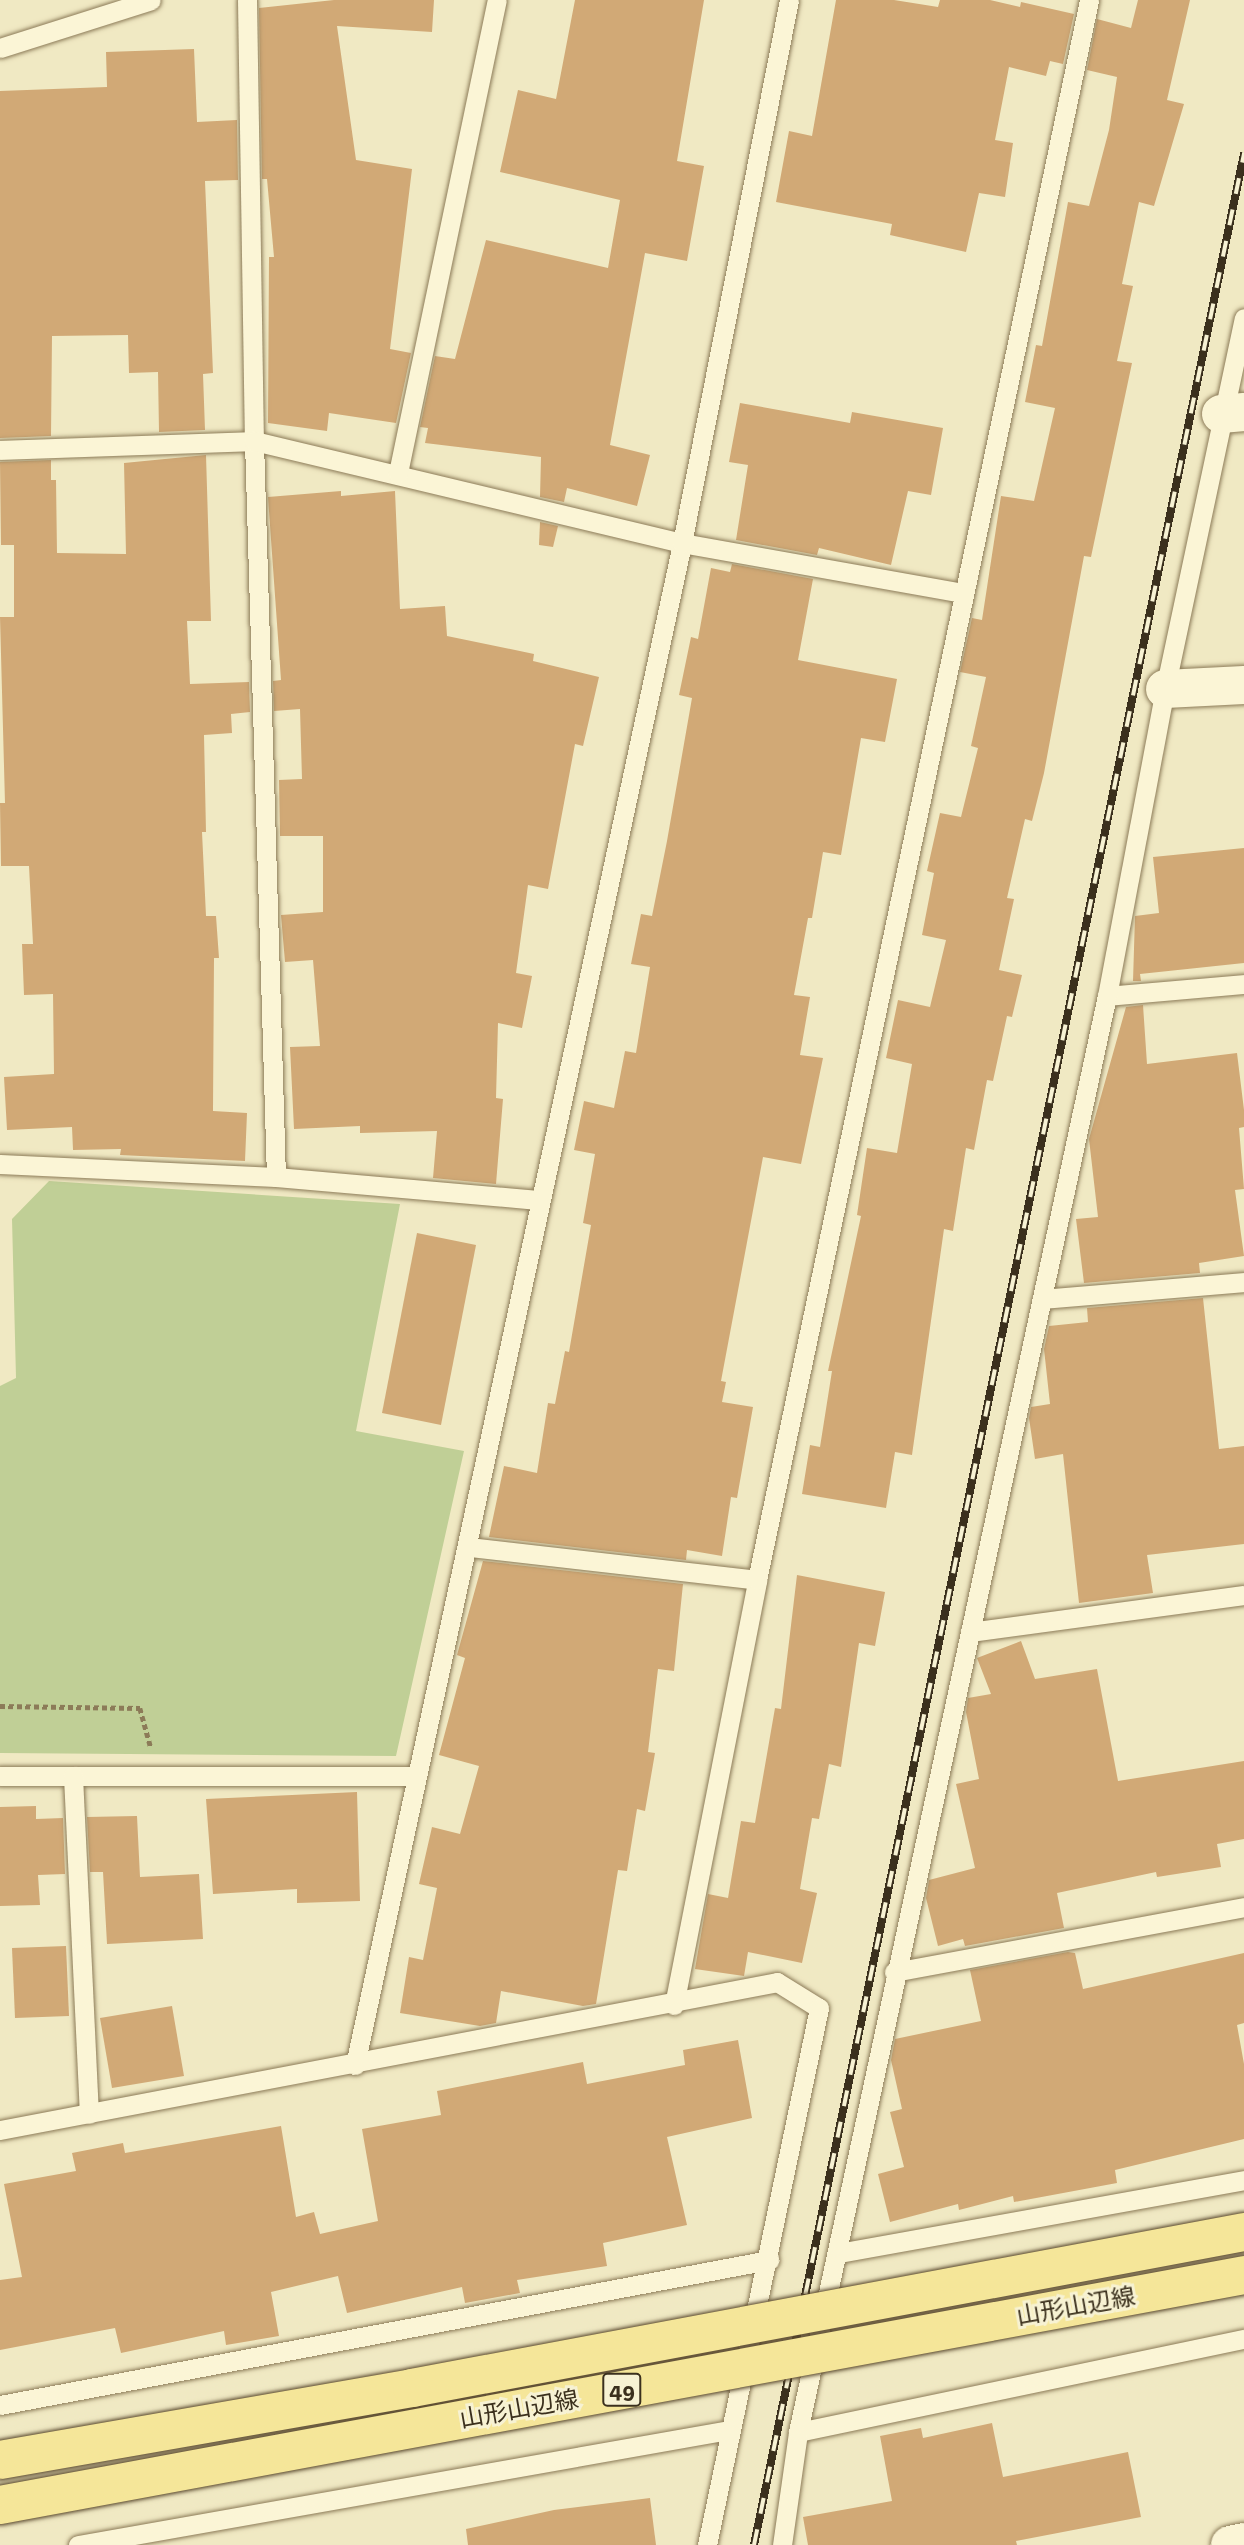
<!DOCTYPE html>
<meta charset="utf-8">
<style>
body{margin:0}
#map{position:relative;width:1244px;height:2545px;overflow:hidden;background:#f0e9c3;font-family:"Zilla Slab","Noto Sans JP",serif}
div>[style]{position:absolute}
[style*='--x']{left:calc(var(--x)*1px);top:calc(var(--y)*1px);width:calc(var(--w)*1px);rotate:calc(var(--a)*1deg)}
.green>*{inset:0;background:#c0cf96}
.building>*{inset:0;background:#d1a976}
.path>*{height:4.5px;margin-top:-2.25px;transform-origin:0;background:repeating-linear-gradient(90deg,#8c7b58 0 5px,transparent 0 8.5px)}
.roads{filter:drop-shadow(0 0 2px #8c7b58) drop-shadow(0 0 2px #8c7b58)}
.lane>*{height:19px;margin:-9.5px;padding:0 9.5px;transform-origin:9.5px;border-radius:9.5px;background:#fbf5d6}
.street>*{height:38px;margin:-19px;padding:0 19px;transform-origin:19px;border-radius:19px;background:#fbf5d6}
.rail>*{height:8px;margin-top:-4px;transform-origin:0;background:repeating-linear-gradient(90deg,#f7f2d3 0 16px,#3b301d 0 32px);box-sizing:border-box;border-block:2px solid #3b301d}
.bridges{filter:drop-shadow(0 0 2px #59482d) drop-shadow(0 0 2px #59482d)}
.primary-bridge>*{height:38px;margin:-19px;padding:0 19px;transform-origin:19px;border-radius:19px;background:#f5e699}
span{translate:-50% -50%;white-space:nowrap;text-align:center;line-height:1.15;-webkit-text-stroke:6px #f7f2d3;paint-order:stroke}
.shield-label span{padding:2px 5px;background:#f7f2d3;border:2px solid;border-radius:5px;-webkit-text-stroke-width:0}
.shield-label{font-size:23px;color:#3b301d;font-weight:700}
.street-label{font-size:24px;color:#3b301d}
</style>
<div id="map">
<div class="green">
<i style="clip-path:polygon(49px 1181px,400px 1204px,356px 1431px,464px 1451px,396px 1756px,0 1753px,0 1386px,16px 1378px,12px 1219px)"></i>
</div>
<div class="building">
<i style="clip-path:polygon(334px 0,434px 0,432px 32px,337px 26px,356px 160px,412px 169px,390px 349px,411px 353px,396px 423px,329px 413px,327px 431px,268px 423px,269px 257px,274px 257px,267px 179px,262px 179px,259px 8px)"></i>
<i style="clip-path:polygon(575px 0,704px 0,677px 161px,704px 166px,687px 261px,645px 253px,610px 445px,650px 455px,637px 506px,567px 488px,564px 502px,540px 497px,541px 457px,425px 443px,428px 428px,420px 427px,435px 356px,455px 359px,486px 240px,608px 268px,620px 200px,500px 172px,518px 90px,556px 99px)"></i>
<i style="clip-path:polygon(836px 0,894px 0,938px 7px,940px 0,990px 0,1020px 7px,1021px 2px,1074px 14px,1063px 64px,1050px 61px,1046px 76px,1009px 67px,995px 140px,1013px 143px,1005px 197px,979px 193px,966px 252px,890px 235px,892px 224px,776px 202px,789px 131px,812px 136px)"></i>
<i style="clip-path:polygon(1138px 0,1190px 0,1167px 100px,1184px 104px,1154px 206px,1139px 202px,1122px 284px,1133px 286px,1117px 361px,1132px 363px,1091px 557px,1084px 556px,1044px 773px,1032px 821px,1025px 819px,1007px 898px,1014px 899px,999px 970px,1022px 975px,1012px 1017px,1007px 1016px,993px 1081px,987px 1080px,974px 1150px,966px 1148px,953px 1231px,944px 1229px,912px 1455px,895px 1452px,886px 1508px,802px 1494px,810px 1445px,820px 1447px,832px 1371px,828px 1371px,861px 1216px,857px 1215px,867px 1148px,897px 1153px,912px 1064px,886px 1058px,898px 1000px,930px 1007px,946px 940px,922px 935px,934px 873px,927px 871px,940px 813px,961px 817px,978px 748px,971px 746px,986px 677px,960px 672px,972px 618px,982px 620px,1001px 496px,1034px 501px,1055px 408px,1025px 402px,1036px 345px,1042px 346px,1068px 202px,1089px 206px,1109px 130px,1117px 77px,1087px 70px,1097px 19px,1131px 28px)"></i>
<i style="clip-path:polygon(194px 49px,197px 122px,237px 120px,238px 180px,205px 181px,213px 373px,203px 374px,205px 430px,159px 432px,158px 372px,129px 373px,128px 335px,52px 336px,51px 436px,0 438px,0 91px,107px 87px,106px 52px)"></i>
<i style="clip-path:polygon(740px 403px,850px 423px,852px 412px,943px 428px,931px 495px,908px 491px,891px 565px,819px 548px,817px 555px,736px 540px,748px 465px,729px 462px)"></i>
<i style="clip-path:polygon(206px 455px,211px 621px,187px 621px,190px 684px,249px 682px,250px 712px,231px 714px,232px 733px,204px 735px,206px 832px,202px 832px,206px 916px,216px 916px,219px 958px,214px 958px,213px 1111px,247px 1113px,245px 1161px,120px 1155px,121px 1149px,73px 1150px,72px 1127px,7px 1130px,4px 1077px,54px 1074px,53px 994px,24px 995px,22px 944px,33px 944px,29px 866px,1px 866px,0 803px,5px 803px,0 617px,14px 617px,14px 545px,1px 545px,0 462px,51px 460px,51px 480px,56px 480px,57px 553px,126px 554px,124px 463px)"></i>
<i style="clip-path:polygon(341px 491px,341px 496px,395px 491px,400px 609px,445px 606px,447px 636px,534px 654px,533px 661px,599px 677px,583px 746px,575px 744px,548px 889px,528px 885px,516px 973px,532px 976px,522px 1028px,498px 1023px,496px 1098px,503px 1099px,496px 1184px,433px 1178px,437px 1131px,360px 1133px,360px 1126px,294px 1129px,290px 1047px,320px 1046px,313px 960px,285px 962px,281px 915px,323px 912px,323px 836px,280px 836px,279px 780px,302px 779px,300px 709px,274px 711px,273px 681px,281px 680px,268px 497px)"></i>
<i style="clip-path:polygon(540px 522px,558px 526px,553px 547px,539px 545px)"></i>
<i style="clip-path:polygon(732px 564px,813px 579px,798px 660px,897px 679px,885px 742px,861px 738px,841px 855px,823px 852px,812px 918px,808px 918px,794px 995px,810px 997px,800px 1055px,823px 1058px,801px 1164px,763px 1157px,721px 1381px,726px 1382px,722px 1402px,753px 1407px,737px 1498px,731px 1497px,722px 1556px,687px 1550px,686px 1560px,489px 1537px,504px 1466px,537px 1473px,548px 1403px,555px 1404px,565px 1351px,569px 1352px,591px 1225px,583px 1223px,595px 1154px,574px 1150px,584px 1101px,614px 1108px,625px 1051px,636px 1053px,650px 967px,631px 964px,641px 914px,652px 916px,667px 841px,692px 698px,679px 695px,691px 637px,698px 639px,711px 568px,730px 572px)"></i>
<i style="clip-path:polygon(1244px 848px,1244px 963px,1140px 974px,1141px 981px,1133px 981px,1135px 916px,1159px 913px,1153px 857px)"></i>
<i style="clip-path:polygon(1143px 1005px,1147px 1064px,1237px 1053px,1244px 1110px,1244px 1127px,1239px 1128px,1244px 1189px,1235px 1190px,1244px 1256px,1199px 1263px,1200px 1273px,1084px 1283px,1076px 1219px,1098px 1217px,1089px 1139px,1126px 1007px)"></i>
<i style="clip-path:polygon(417px 1233px,476px 1245px,441px 1425px,382px 1413px)"></i>
<i style="clip-path:polygon(1203px 1298px,1219px 1449px,1244px 1446px,1244px 1544px,1147px 1555px,1153px 1593px,1079px 1603px,1063px 1454px,1035px 1459px,1029px 1418px,1031px 1407px,1050px 1404px,1044px 1349px,1049px 1326px,1088px 1322px,1087px 1308px)"></i>
<i style="clip-path:polygon(483px 1561px,683px 1584px,674px 1671px,658px 1669px,648px 1752px,655px 1753px,645px 1811px,637px 1809px,627px 1871px,618px 1870px,596px 2004px,583px 2006px,501px 1991px,496px 2023px,480px 2026px,400px 2013px,409px 1957px,423px 1960px,437px 1888px,419px 1884px,432px 1827px,460px 1834px,479px 1766px,439px 1755px,465px 1658px,457px 1655px)"></i>
<i style="clip-path:polygon(797px 1575px,885px 1592px,875px 1646px,859px 1643px,841px 1767px,829px 1764px,819px 1819px,812px 1818px,800px 1889px,817px 1893px,802px 1963px,748px 1952px,744px 1976px,695px 1969px,708px 1894px,728px 1898px,741px 1821px,755px 1823px,775px 1708px,781px 1709px)"></i>
<i style="clip-path:polygon(1021px 1641px,1035px 1679px,1097px 1669px,1118px 1781px,1244px 1761px,1244px 1839px,1217px 1844px,1221px 1867px,1157px 1877px,1156px 1872px,1057px 1893px,1064px 1928px,965px 1946px,963px 1939px,938px 1946px,926px 1898px,929px 1880px,975px 1868px,956px 1784px,979px 1779px,966px 1712px,968px 1698px,991px 1694px,977px 1658px)"></i>
<i style="clip-path:polygon(357px 1792px,360px 1901px,297px 1903px,297px 1889px,213px 1894px,206px 1799px)"></i>
<i style="clip-path:polygon(36px 1806px,36px 1819px,63px 1818px,65px 1874px,38px 1875px,40px 1905px,0 1906px,0 1807px)"></i>
<i style="clip-path:polygon(137px 1816px,140px 1877px,199px 1874px,203px 1939px,107px 1944px,103px 1872px,90px 1872px,87px 1817px)"></i>
<i style="clip-path:polygon(66px 1946px,69px 2016px,15px 2018px,12px 1948px)"></i>
<i style="clip-path:polygon(1068px 1952px,1075px 1953px,1083px 1989px,1244px 1953px,1244px 2023px,1237px 2025px,1244px 2064px,1244px 2139px,1115px 2170px,1117px 2183px,1014px 2202px,1013px 2196px,959px 2210px,958px 2204px,890px 2222px,878px 2174px,904px 2167px,890px 2112px,902px 2109px,891px 2060px,895px 2039px,981px 2021px,970px 1970px)"></i>
<i style="clip-path:polygon(172px 2006px,184px 2076px,112px 2088px,100px 2018px)"></i>
<i style="clip-path:polygon(738px 2040px,752px 2118px,667px 2137px,687px 2225px,603px 2243px,607px 2266px,517px 2280px,520px 2293px,465px 2303px,462px 2287px,347px 2313px,338px 2276px,271px 2292px,279px 2336px,226px 2345px,224px 2331px,121px 2353px,115px 2328px,0 2350px,0 2280px,22px 2277px,4px 2184px,76px 2171px,72px 2153px,123px 2143px,125px 2153px,281px 2126px,296px 2217px,314px 2212px,320px 2234px,378px 2221px,362px 2129px,441px 2115px,437px 2091px,583px 2062px,587px 2084px,685px 2065px,683px 2050px)"></i>
<i style="clip-path:polygon(992px 2423px,1003px 2477px,1128px 2452px,1141px 2517px,1016px 2541px,1017px 2545px,808px 2545px,803px 2517px,892px 2501px,880px 2436px,921px 2428px,923px 2438px)"></i>
<i style="clip-path:polygon(650px 2498px,656px 2545px,468px 2545px,466px 2529px,554px 2510px)"></i>
</div>
<div class="path">
<i style="--x:0;--y:1706;--w:140;--a:0.8"></i>
<i style="--x:140;--y:1708;--w:41;--a:74.6"></i>
</div>
<div class="roads">
<div class="lane">
<i style="--x:247;--y:0;--w:441;--a:89.1"></i>
<i style="--x:254;--y:441;--w:736;--a:88.29"></i>
<i style="--x:0;--y:48;--w:158;--a:-17.6"></i>
<i style="--x:0;--y:450;--w:254;--a:-2"></i>
<i style="--x:254;--y:441;--w:440;--a:13.4"></i>
<i style="--x:682;--y:543;--w:285;--a:10.1"></i>
<i style="--x:398;--y:473;--w:483;--a:-78.2"></i>
<i style="--x:1107;--y:996;--w:138;--a:-5"></i>
<i style="--x:0;--y:1164;--w:276;--a:2.7"></i>
<i style="--x:276;--y:1177;--w:263;--a:5"></i>
<i style="--x:1042;--y:1299;--w:203;--a:-4.8"></i>
<i style="--x:469;--y:1547;--w:290;--a:6.5"></i>
<i style="--x:970;--y:1632;--w:276;--a:-7.7"></i>
<i style="--x:0;--y:1776;--w:416;--a:0"></i>
<i style="--x:73;--y:1776;--w:338;--a:87.3"></i>
<i style="--x:894;--y:1972;--w:356;--a:-10.5"></i>
<i style="--x:674;--y:2005;--w:433;--a:-78.9"></i>
<i style="--x:757;--y:1580;--w:1615;--a:-78.13"></i>
<i style="--x:355;--y:2065;--w:1557;--a:-77.87"></i>
<i style="--x:682;--y:543;--w:553;--a:-78.85"></i>
<i style="--x:0;--y:2130;--w:791;--a:-10.78"></i>
<i style="--x:777;--y:1982;--w:49;--a:31.8"></i>
<i style="--x:819;--y:2008;--w:549;--a:101.78"></i>
<i style="--x:839;--y:2253;--w:412;--a:-10.2"></i>
<i style="--x:0;--y:2405;--w:783;--a:-10.68"></i>
<i style="--x:798;--y:2432;--w:456;--a:-11.8"></i>
<i style="--x:78;--y:2545;--w:661;--a:-10.02"></i>
<i style="--x:782;--y:2545;--w:114;--a:-81.9"></i>
<i style="--x:798;--y:2432;--w:1469;--a:-77.86"></i>
<i style="--x:1107;--y:996;--w:312;--a:-79.3"></i>
<i style="--x:1165;--y:689;--w:379;--a:-78"></i>
</div>
<div class="street">
<i style="--x:1221;--y:414;--w:23;--a:-5"></i>
<i style="--x:1165;--y:689;--w:79;--a:-2.9"></i>
<i style="--x:1230;--y:2545;--w:14;--a:-12"></i>
</div>
</div>
<div class="rail">
<i style="--x:754;--y:2545;--w:2442;--a:-78.42"></i>
</div>
<div class="bridges">
<div class="primary-bridge">
<i style="--x:0;--y:2460;--w:418;--a:-9.9"></i>
<i style="--x:412;--y:2388;--w:846;--a:-10.62"></i>
<i style="--x:0;--y:2505;--w:1265;--a:-10.47"></i>
</div>
</div>
<div class="shield-label">
<span style="left:622px;top:2390px">49</span>
</div>
<div class="street-label">
<span style="left:1076px;top:2306px;rotate:-10deg">山形山辺線</span>
<span style="left:519px;top:2409px;rotate:-10deg">山形山辺線</span>
</div>
</div>
